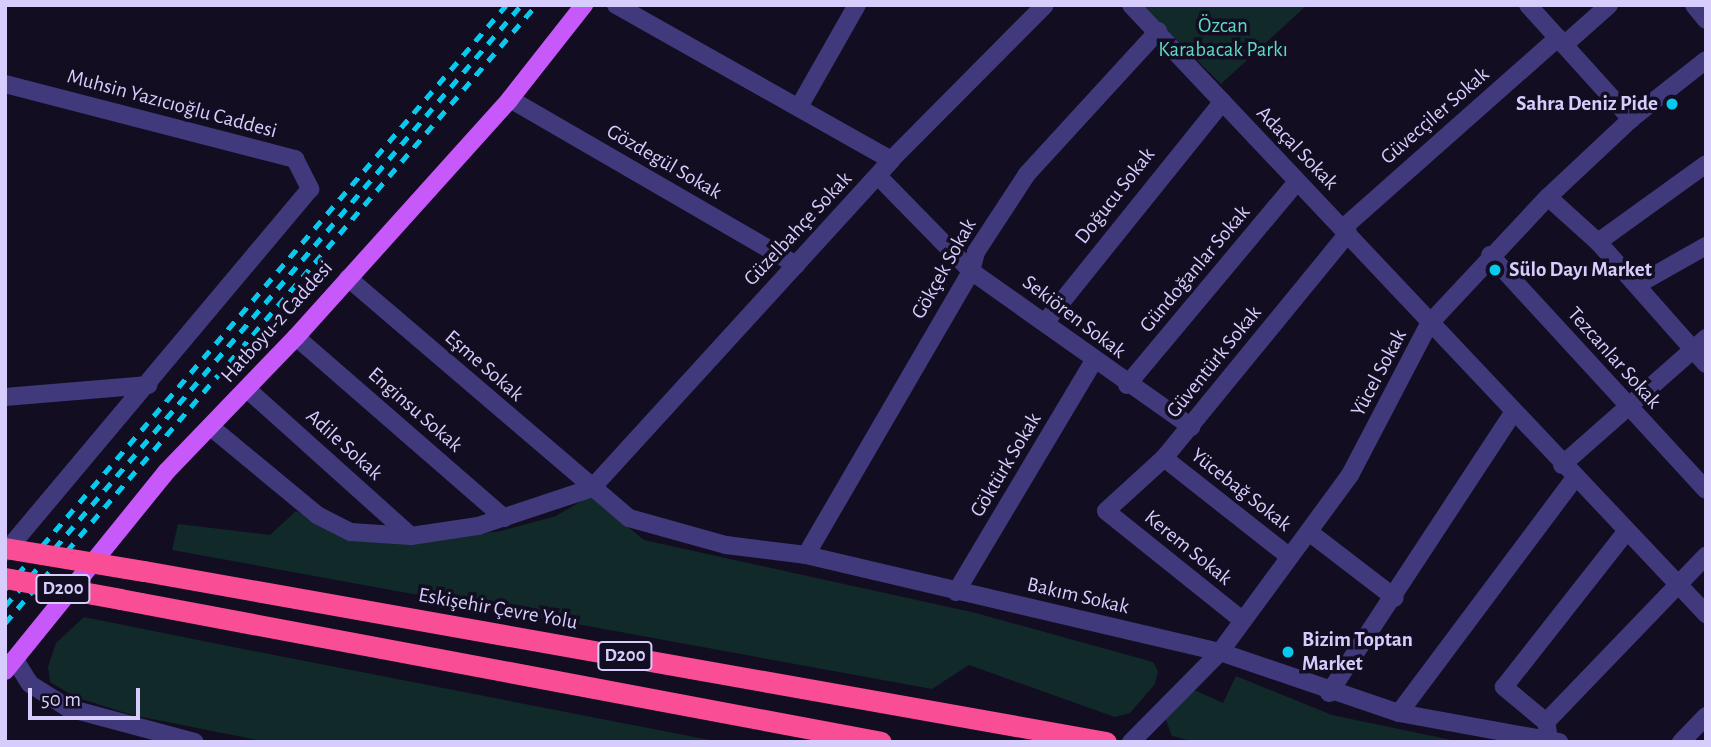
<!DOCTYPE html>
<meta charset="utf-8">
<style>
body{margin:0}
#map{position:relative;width:1711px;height:747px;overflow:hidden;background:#120d20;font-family:"Alegreya Sans",sans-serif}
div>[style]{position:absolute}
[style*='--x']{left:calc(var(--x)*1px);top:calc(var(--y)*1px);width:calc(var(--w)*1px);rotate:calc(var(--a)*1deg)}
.green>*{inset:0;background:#112929}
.minor>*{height:18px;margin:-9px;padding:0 9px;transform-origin:9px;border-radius:9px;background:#403a7d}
.major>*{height:18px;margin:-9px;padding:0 9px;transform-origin:9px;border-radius:9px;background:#c758fa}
.highway>*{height:21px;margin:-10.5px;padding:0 10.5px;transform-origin:10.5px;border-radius:10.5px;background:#f94d95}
.rail>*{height:4.5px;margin-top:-2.25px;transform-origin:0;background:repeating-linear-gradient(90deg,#08caef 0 10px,transparent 0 19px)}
.highway-bridge>*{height:21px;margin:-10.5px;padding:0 10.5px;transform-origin:10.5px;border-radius:10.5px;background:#f94d95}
.dots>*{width:19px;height:19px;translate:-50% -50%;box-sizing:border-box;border:4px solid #120d20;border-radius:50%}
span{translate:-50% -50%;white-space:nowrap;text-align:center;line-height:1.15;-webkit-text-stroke:7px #120d20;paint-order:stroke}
.shield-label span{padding:2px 5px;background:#120d20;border:2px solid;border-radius:5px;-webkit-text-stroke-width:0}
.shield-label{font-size:19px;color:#d6cdfd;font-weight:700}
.park-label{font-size:21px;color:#5cdac2}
.street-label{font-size:21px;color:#d6cdfd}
.poi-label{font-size:21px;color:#d6cdfd;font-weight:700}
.right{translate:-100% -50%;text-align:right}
.left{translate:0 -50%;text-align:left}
.frame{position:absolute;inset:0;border:7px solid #d6cdfd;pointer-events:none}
.scale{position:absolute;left:28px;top:688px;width:112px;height:32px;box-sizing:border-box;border:4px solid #d6cdfd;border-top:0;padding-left:9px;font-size:21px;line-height:24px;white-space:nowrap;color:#d6cdfd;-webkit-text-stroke:5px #120d20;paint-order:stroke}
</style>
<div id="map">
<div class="green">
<i style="clip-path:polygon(1141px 5px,1307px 5px,1221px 84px)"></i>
<i style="clip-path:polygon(590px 496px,644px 540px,976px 613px,1153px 662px,1158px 671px,1155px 684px,1130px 713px,1115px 717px,969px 665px,932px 689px,172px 550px,178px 524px,270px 535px,296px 511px,350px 538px,405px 543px,501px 531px,556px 516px)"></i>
<i style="clip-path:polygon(84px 617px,238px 648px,720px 742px,267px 742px,132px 715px,75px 697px,50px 682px,48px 667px,56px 643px)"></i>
<i style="clip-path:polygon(1236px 676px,1332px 715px,1461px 742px,1196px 742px,1172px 736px,1164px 715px,1190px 688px,1223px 703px)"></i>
</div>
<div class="minor">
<i style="--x:616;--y:5;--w:316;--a:29.4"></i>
<i style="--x:1131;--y:5;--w:838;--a:46.64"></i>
<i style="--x:1528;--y:5;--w:154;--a:47.9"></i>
<i style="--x:1694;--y:5;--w:19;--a:51"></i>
<i style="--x:1564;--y:45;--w:60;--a:-41.6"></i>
<i style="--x:5;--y:84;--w:300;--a:14.5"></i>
<i style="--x:295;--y:159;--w:34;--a:63"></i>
<i style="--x:310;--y:189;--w:474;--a:130"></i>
<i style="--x:510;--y:99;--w:331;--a:30.1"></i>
<i style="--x:799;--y:107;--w:117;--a:-60.4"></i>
<i style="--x:878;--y:176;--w:133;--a:45.6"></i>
<i style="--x:971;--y:271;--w:270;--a:35.3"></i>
<i style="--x:1548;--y:197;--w:67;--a:42"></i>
<i style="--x:1598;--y:242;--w:163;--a:48.5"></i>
<i style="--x:1343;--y:228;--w:287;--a:-41.5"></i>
<i style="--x:1598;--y:242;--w:133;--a:-35.8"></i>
<i style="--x:1490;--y:255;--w:319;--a:47.4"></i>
<i style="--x:348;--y:278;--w:370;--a:40.5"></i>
<i style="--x:629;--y:518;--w:101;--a:15.6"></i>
<i style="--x:726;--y:545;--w:81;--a:7.1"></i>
<i style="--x:806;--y:555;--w:425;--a:13.2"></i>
<i style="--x:1220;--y:652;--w:189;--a:18.8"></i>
<i style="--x:1399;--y:713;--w:163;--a:10.3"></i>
<i style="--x:1637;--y:285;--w:79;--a:-29.5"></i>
<i style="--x:1047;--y:320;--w:280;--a:-51.2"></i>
<i style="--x:296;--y:337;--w:276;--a:41"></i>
<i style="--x:1127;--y:385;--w:265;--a:-50.1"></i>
<i style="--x:247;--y:389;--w:220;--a:41.9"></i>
<i style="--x:5;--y:397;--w:144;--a:-4.8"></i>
<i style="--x:212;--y:428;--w:136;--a:39.6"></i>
<i style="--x:317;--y:515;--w:38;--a:27"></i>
<i style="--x:351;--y:532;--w:60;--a:3.8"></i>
<i style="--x:411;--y:536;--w:68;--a:-8.5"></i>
<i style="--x:478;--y:526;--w:120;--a:-18.4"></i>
<i style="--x:592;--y:488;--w:444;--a:-47.6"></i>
<i style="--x:891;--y:160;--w:218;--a:-45.2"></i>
<i style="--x:1164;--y:458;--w:160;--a:38.2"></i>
<i style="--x:1562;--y:465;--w:192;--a:-41.4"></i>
<i style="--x:1309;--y:532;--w:108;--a:37.5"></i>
<i style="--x:806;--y:555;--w:328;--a:-59.8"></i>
<i style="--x:971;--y:271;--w:20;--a:-75"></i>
<i style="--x:976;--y:252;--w:93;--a:-56.8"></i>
<i style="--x:1027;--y:174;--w:194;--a:-47.5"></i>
<i style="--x:956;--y:592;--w:268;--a:-59.2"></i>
<i style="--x:1242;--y:620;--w:174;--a:-141.3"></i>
<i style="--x:1106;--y:511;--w:79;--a:-42.4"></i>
<i style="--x:1164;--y:458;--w:291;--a:-50.7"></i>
<i style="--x:15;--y:660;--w:28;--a:58"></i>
<i style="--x:30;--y:684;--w:45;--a:32.3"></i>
<i style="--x:68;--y:708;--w:131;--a:15"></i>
<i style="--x:1329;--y:693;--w:337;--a:-56.7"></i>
<i style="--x:1399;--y:713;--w:292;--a:-53.2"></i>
<i style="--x:1546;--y:722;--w:55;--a:-140.2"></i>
<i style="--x:1504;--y:687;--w:197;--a:-51.8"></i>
<i style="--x:1548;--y:733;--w:11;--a:-100"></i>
<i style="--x:1546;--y:722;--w:231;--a:-46.1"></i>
<i style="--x:1131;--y:742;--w:127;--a:-45.3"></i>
<i style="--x:1220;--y:652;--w:220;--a:-53.7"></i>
<i style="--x:1350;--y:475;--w:170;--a:-62.4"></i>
<i style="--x:1429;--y:324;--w:174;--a:-46.9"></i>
<i style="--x:1548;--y:197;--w:114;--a:-43.2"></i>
<i style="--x:1631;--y:119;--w:95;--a:-38.2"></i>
<i style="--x:1681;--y:742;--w:36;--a:-46"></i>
</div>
<div class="major">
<i style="--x:5;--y:671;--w:257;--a:-51"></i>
<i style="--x:167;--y:471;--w:186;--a:-46.1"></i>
<i style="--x:296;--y:337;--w:320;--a:-48"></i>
<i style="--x:510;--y:99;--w:120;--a:-51.8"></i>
</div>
<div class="highway">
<i style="--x:144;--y:571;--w:977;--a:10.08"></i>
<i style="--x:120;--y:599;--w:774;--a:10.64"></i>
</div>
<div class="rail">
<i style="--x:5;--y:589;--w:769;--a:-49.37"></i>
<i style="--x:5;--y:606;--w:792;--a:-49.35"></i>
<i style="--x:5;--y:623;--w:815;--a:-49.33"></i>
</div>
<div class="highway-bridge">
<i style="--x:5;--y:548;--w:141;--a:9.4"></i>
<i style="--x:5;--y:578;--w:117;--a:10.3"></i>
</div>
<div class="dots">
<i style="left:1672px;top:104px;background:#08caef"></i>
<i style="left:1495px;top:270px;background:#08caef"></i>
<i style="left:1288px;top:652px;background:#08caef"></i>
</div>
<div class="shield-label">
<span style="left:63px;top:589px">D200</span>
<span style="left:625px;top:656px">D200</span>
</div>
<div class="park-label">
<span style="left:1223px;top:38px">Özcan<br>Karabacak Parkı</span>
</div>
<div class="street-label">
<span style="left:172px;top:104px;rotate:15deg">Muhsin Yazıcıoğlu Caddesi</span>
<span style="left:1435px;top:116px;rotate:-41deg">Güvecçiler Sokak</span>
<span style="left:1297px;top:148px;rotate:46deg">Adaçal Sokak</span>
<span style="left:664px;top:162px;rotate:30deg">Gözdegül Sokak</span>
<span style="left:1115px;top:196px;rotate:-52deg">Doğucu Sokak</span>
<span style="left:798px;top:229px;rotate:-47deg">Güzelbahçe Sokak</span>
<span style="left:944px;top:269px;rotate:-61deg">Gökçek Sokak</span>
<span style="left:1195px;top:269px;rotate:-50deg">Gündoğanlar Sokak</span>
<span style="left:1074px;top:317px;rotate:37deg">Sekiören Sokak</span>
<span style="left:277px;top:322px;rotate:-48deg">Hatboyu-2 Caddesi</span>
<span style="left:1614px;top:358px;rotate:48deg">Tezcanlar Sokak</span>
<span style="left:1214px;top:362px;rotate:-51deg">Güventürk Sokak</span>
<span style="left:484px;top:366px;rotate:41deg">Eşme Sokak</span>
<span style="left:1379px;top:373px;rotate:-62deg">Yücel Sokak</span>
<span style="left:415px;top:410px;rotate:41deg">Enginsu Sokak</span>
<span style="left:344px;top:445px;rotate:42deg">Adile Sokak</span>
<span style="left:1006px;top:465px;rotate:-59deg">Göktürk Sokak</span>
<span style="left:1241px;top:490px;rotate:38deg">Yücebağ Sokak</span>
<span style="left:1188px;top:548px;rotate:39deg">Kerem Sokak</span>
<span style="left:1078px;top:596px;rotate:13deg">Bakım Sokak</span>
<span style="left:498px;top:609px;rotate:10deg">Eskişehir Çevre Yolu</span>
</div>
<div class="poi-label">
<span class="right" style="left:1658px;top:104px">Sahra Deniz Pide</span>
<span class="left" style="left:1509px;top:270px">Sülo Dayı Market</span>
<span class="left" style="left:1302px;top:652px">Bizim Toptan<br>Market</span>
</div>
<div class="frame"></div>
<div class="scale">50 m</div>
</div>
